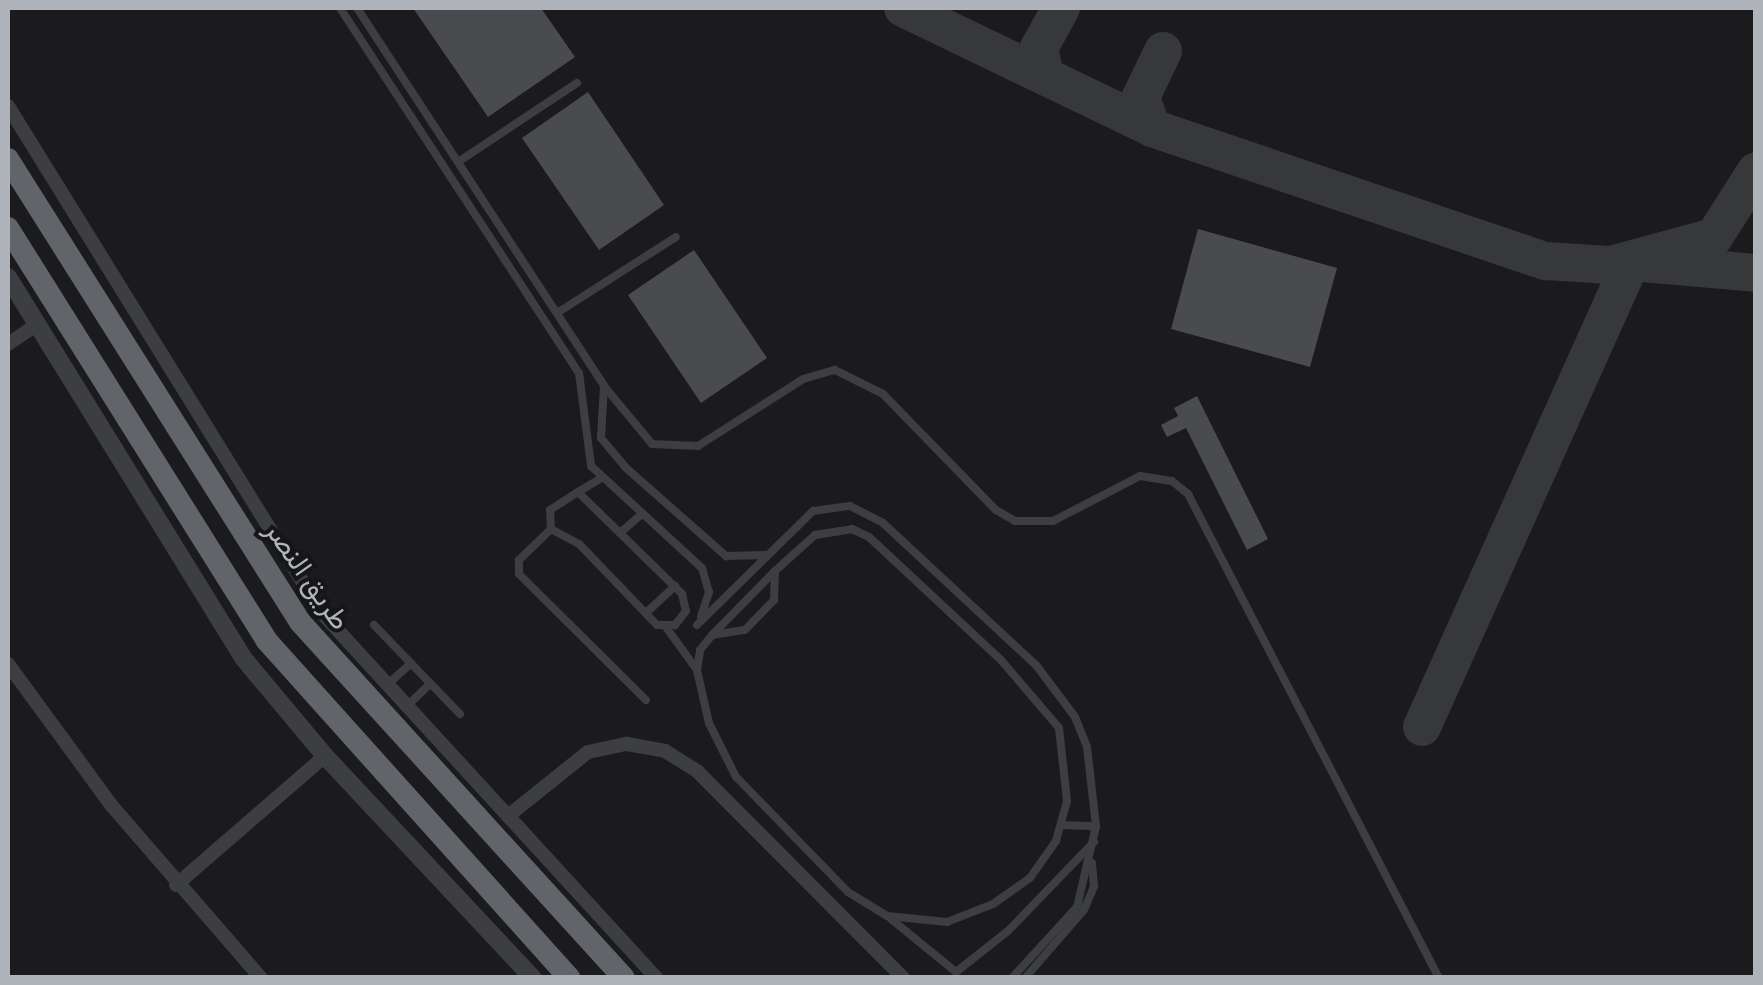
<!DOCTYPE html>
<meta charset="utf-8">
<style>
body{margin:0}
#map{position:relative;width:1763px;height:985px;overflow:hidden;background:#1b1b1d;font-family:"IBM Plex Sans",Vazirmatn,sans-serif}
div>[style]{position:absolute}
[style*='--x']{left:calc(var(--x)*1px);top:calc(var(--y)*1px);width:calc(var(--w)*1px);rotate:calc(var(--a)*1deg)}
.taxiway>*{height:38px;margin:-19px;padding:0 19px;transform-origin:19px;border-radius:19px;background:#36383a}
.building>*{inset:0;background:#4a4b4f}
.service>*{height:8px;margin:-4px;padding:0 4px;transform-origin:4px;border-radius:4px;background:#3c3e41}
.minor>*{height:14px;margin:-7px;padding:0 7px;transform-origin:7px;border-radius:7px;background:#3c3e41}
.tertiary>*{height:18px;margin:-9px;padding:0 9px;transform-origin:9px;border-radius:9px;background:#3c3e41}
.trunk>*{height:22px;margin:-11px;padding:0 11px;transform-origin:11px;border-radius:11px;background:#616469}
span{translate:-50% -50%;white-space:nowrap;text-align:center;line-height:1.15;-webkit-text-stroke:8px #161618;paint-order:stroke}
.street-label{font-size:28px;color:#afb4bb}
.frame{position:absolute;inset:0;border:10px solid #afb4bb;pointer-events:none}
</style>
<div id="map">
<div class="taxiway">
<i style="--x:903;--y:8;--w:276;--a:25.7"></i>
<i style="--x:1152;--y:128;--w:416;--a:18.7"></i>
<i style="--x:1546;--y:261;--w:64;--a:3.6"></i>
<i style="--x:1610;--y:265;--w:108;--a:-15.1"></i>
<i style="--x:1714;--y:237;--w:78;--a:-57.5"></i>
<i style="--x:1045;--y:76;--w:29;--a:-102"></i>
<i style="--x:1039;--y:48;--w:46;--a:-61.2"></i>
<i style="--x:1152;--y:128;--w:33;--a:-110"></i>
<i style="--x:1141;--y:97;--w:51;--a:-64.4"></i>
<i style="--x:1422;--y:727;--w:510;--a:-65.8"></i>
<i style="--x:1631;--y:262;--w:125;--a:5"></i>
</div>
<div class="building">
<i style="clip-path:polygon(413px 8px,541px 8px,575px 57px,488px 117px)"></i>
<i style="clip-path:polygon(588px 92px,664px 205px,599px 250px,522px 138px)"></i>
<i style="clip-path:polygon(1198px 229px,1337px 268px,1310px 367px,1171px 329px)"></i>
<i style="clip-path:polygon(694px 250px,767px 358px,701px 403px,628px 295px)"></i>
<i style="clip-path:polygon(1197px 396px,1268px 539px,1247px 550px,1186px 428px,1167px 437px,1161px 425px,1178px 416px,1174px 408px)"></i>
</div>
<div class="service">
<i style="--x:340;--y:8;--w:436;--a:56.8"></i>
<i style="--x:579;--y:373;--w:94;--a:82.6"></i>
<i style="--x:591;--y:466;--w:151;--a:42.6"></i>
<i style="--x:702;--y:568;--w:25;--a:74"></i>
<i style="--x:709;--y:592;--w:26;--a:108"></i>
<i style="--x:357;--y:8;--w:452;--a:56.8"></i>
<i style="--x:604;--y:386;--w:75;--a:50.4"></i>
<i style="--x:652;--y:444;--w:46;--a:2.5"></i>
<i style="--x:698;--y:446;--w:125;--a:-32.5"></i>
<i style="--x:803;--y:379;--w:33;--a:-16"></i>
<i style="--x:835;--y:370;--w:54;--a:26.6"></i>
<i style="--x:883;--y:394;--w:162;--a:45.8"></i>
<i style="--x:996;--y:510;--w:22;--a:30"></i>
<i style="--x:1015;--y:521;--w:38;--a:0"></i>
<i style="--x:1053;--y:521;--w:98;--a:-27.3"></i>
<i style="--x:1140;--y:476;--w:32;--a:9"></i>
<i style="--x:1172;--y:481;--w:21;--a:39"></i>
<i style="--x:1188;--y:494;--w:545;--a:62.59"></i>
<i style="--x:458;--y:162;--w:143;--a:-33.6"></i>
<i style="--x:557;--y:313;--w:141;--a:-32.6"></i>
<i style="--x:604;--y:386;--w:52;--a:93.3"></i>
<i style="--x:601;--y:438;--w:38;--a:50"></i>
<i style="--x:625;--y:467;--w:135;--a:41.4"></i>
<i style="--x:726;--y:556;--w:41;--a:-1.4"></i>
<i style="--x:578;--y:492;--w:146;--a:44.4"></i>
<i style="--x:682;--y:594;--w:17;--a:77"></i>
<i style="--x:686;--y:611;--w:18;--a:128"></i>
<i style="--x:675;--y:625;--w:18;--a:180"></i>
<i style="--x:657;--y:625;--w:112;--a:-133.9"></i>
<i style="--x:579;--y:544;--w:32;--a:-152"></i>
<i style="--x:551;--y:529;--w:19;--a:-93"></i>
<i style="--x:550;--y:510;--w:33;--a:-33"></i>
<i style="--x:578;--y:492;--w:29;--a:-31"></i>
<i style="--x:551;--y:529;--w:45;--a:135.9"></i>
<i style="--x:519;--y:560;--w:14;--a:90"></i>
<i style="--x:519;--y:574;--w:179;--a:44.8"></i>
<i style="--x:620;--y:533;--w:30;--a:-41"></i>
<i style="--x:646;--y:613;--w:40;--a:-43"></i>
<i style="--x:374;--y:625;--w:124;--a:46"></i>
<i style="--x:697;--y:625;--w:163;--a:-44.5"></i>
<i style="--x:813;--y:511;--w:37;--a:-8"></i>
<i style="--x:850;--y:506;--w:37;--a:27"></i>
<i style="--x:883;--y:523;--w:209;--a:42.9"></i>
<i style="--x:1036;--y:665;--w:65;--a:53.1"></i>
<i style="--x:1075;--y:717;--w:32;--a:68"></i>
<i style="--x:1087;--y:747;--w:80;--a:83.5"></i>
<i style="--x:1096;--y:826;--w:83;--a:103.2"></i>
<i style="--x:1077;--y:907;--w:96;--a:132.5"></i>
<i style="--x:666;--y:627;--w:53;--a:54.2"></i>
<i style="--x:712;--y:635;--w:90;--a:-45.5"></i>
<i style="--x:775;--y:571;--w:54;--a:-42"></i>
<i style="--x:815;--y:535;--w:37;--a:-9"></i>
<i style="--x:852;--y:529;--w:19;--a:25"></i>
<i style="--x:869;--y:537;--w:180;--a:43"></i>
<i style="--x:1001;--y:660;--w:89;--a:49.5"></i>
<i style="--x:1059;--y:728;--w:73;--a:83.7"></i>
<i style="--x:1067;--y:801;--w:41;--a:105.4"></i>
<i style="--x:1056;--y:841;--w:45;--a:125.1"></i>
<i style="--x:1030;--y:878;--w:45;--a:144.9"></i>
<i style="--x:993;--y:904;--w:49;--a:158.6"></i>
<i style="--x:947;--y:922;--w:60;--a:-174.3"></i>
<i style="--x:887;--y:916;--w:46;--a:-148.4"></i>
<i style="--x:848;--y:892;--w:161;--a:-134.2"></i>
<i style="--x:736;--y:777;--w:60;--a:-116.6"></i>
<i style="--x:709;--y:723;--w:54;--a:-102.8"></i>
<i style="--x:697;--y:670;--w:20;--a:-81"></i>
<i style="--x:700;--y:650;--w:19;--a:-51"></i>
<i style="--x:712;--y:635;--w:33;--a:-9"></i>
<i style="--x:745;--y:630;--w:42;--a:-46"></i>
<i style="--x:774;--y:600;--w:29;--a:-88"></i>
<i style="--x:388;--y:684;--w:31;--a:-42"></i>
<i style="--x:405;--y:708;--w:35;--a:-44"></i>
<i style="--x:1062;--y:825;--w:34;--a:2"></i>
<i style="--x:891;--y:919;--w:84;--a:39.2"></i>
<i style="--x:956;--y:972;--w:66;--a:-38.3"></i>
<i style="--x:1008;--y:931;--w:124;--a:-46"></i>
<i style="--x:1025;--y:978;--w:90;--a:-49.1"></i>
<i style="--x:1084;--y:910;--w:26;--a:-67"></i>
<i style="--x:1094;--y:886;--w:23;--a:-95"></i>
</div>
<div class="minor">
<i style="--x:8;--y:106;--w:596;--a:58.23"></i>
<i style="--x:322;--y:613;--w:495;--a:47.5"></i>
<i style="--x:8;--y:344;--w:34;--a:-34"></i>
<i style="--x:8;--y:664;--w:176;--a:53.8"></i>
<i style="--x:112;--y:806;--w:228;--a:49.1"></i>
<i style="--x:508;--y:816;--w:102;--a:-38.7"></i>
<i style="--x:588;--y:752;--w:40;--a:-12"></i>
<i style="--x:627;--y:744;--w:39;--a:10"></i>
<i style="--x:665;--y:751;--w:39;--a:32"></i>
<i style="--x:698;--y:772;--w:291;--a:45.1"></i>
<i style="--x:176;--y:885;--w:197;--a:-40.9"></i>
</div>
<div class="tertiary">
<i style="--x:8;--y:277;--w:449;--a:58.3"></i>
<i style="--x:244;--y:659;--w:126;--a:50.1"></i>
<i style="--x:325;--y:756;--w:304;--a:46.9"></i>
</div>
<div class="trunk">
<i style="--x:8;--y:159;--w:547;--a:57.76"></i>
<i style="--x:300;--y:622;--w:481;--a:47.7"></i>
<i style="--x:8;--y:228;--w:487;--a:57.9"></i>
<i style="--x:267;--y:641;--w:453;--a:48.1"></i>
</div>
<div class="street-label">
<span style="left:308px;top:575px;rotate:55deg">طريق النصر</span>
</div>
<div class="frame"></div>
</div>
